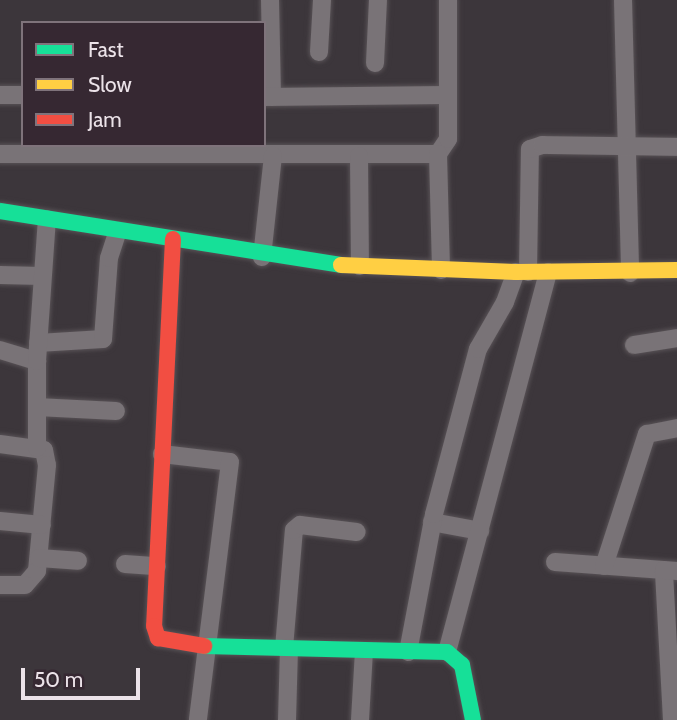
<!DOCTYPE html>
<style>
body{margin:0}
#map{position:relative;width:677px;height:720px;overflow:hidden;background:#3c363b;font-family:Cabin,sans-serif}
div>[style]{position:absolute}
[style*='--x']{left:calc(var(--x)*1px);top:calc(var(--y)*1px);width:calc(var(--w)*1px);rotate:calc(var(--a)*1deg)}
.roads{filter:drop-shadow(0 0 2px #585256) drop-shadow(0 0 2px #585256)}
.street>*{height:18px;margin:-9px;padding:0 9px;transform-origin:9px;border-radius:9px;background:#797377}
.fast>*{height:16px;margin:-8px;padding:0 8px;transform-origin:8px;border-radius:8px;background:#16e098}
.slow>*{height:16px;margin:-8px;padding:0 8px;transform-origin:8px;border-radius:8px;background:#ffcf43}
.jam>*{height:16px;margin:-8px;padding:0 8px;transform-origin:8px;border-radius:8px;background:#f24e42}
span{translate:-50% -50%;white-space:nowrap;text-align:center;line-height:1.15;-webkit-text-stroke:5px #362832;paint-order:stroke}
.legend{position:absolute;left:21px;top:21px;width:245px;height:126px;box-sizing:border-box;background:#362832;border:2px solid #7f737b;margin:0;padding:9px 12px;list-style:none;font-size:21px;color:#ece3e9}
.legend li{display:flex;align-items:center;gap:14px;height:35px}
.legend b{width:35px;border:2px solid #7f737b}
.scale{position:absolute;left:21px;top:668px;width:119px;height:32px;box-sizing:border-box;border:4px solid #ece3e9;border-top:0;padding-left:9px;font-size:21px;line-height:24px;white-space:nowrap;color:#ece3e9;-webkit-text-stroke:5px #362832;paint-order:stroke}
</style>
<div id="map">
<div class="roads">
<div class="street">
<i style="--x:270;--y:0;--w:97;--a:88.8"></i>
<i style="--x:623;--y:0;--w:273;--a:88.5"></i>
<i style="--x:319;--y:52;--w:52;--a:-86.7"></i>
<i style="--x:375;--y:63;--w:63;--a:-87.3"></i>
<i style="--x:0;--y:95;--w:23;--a:0"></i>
<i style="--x:264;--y:97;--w:181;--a:-0.6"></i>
<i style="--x:0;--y:154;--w:438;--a:0"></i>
<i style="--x:438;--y:154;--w:18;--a:-56"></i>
<i style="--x:448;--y:139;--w:139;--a:-90"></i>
<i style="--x:438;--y:154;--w:116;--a:88.5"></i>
<i style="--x:359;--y:156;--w:110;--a:89.5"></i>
<i style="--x:262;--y:257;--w:102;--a:-83.8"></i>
<i style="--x:528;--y:272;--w:123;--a:-89.1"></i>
<i style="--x:530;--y:149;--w:13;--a:-18"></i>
<i style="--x:542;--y:145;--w:135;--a:0.8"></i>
<i style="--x:0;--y:275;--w:42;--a:1.4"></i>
<i style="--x:38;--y:343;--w:65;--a:-3.5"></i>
<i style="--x:103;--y:339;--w:81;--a:-85.8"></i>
<i style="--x:109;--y:258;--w:28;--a:-72"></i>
<i style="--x:634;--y:345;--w:44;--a:-9.2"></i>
<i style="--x:0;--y:350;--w:39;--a:17"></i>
<i style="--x:37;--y:407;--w:79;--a:2.9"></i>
<i style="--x:0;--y:444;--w:44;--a:7.8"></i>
<i style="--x:44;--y:450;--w:15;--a:79"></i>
<i style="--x:47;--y:465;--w:106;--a:95.4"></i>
<i style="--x:37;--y:571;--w:18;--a:131"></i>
<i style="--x:25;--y:585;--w:25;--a:180"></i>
<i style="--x:37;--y:448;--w:87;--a:-90"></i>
<i style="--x:37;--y:361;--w:142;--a:-86"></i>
<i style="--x:162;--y:454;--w:68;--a:6.7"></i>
<i style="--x:230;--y:462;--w:260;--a:97.1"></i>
<i style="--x:0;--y:521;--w:42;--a:5.4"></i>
<i style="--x:432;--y:522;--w:49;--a:10.6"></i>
<i style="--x:39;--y:558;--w:39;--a:4"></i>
<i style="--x:555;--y:562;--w:109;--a:4.2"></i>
<i style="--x:125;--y:564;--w:32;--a:4"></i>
<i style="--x:604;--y:566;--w:139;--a:-72"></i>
<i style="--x:647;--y:434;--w:31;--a:-11"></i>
<i style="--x:284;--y:648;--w:118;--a:-85.2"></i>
<i style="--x:294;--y:530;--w:8;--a:-40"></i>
<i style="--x:300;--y:525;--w:57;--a:7"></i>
<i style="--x:408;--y:652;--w:140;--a:-79.3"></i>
<i style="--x:434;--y:514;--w:171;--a:-75.1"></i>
<i style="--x:478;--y:349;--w:54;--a:-60.1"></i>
<i style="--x:505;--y:302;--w:32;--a:-70"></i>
<i style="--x:447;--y:652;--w:393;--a:-75.1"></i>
<i style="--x:287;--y:720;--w:72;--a:-88.4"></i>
<i style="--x:360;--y:720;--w:69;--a:-86.7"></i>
<i style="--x:672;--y:720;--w:150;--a:-93.1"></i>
<i style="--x:664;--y:570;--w:13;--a:4"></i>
</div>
<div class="fast">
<i style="--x:0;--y:211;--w:345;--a:9"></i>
<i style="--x:204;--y:646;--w:243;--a:1.4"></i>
<i style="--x:447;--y:652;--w:20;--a:41"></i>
<i style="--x:462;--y:665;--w:56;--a:78.7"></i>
</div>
<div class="slow">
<i style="--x:341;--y:265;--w:175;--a:2.3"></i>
<i style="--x:516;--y:272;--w:161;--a:-0.7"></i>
</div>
<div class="jam">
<i style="--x:173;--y:239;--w:387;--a:92.8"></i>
<i style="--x:154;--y:626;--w:13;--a:72"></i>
<i style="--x:158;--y:638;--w:47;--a:9.9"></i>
</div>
</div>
<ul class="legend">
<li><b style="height:9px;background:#16e098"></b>Fast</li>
<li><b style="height:9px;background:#ffcf43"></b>Slow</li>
<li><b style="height:9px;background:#f24e42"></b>Jam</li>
</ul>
<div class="scale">50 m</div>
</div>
